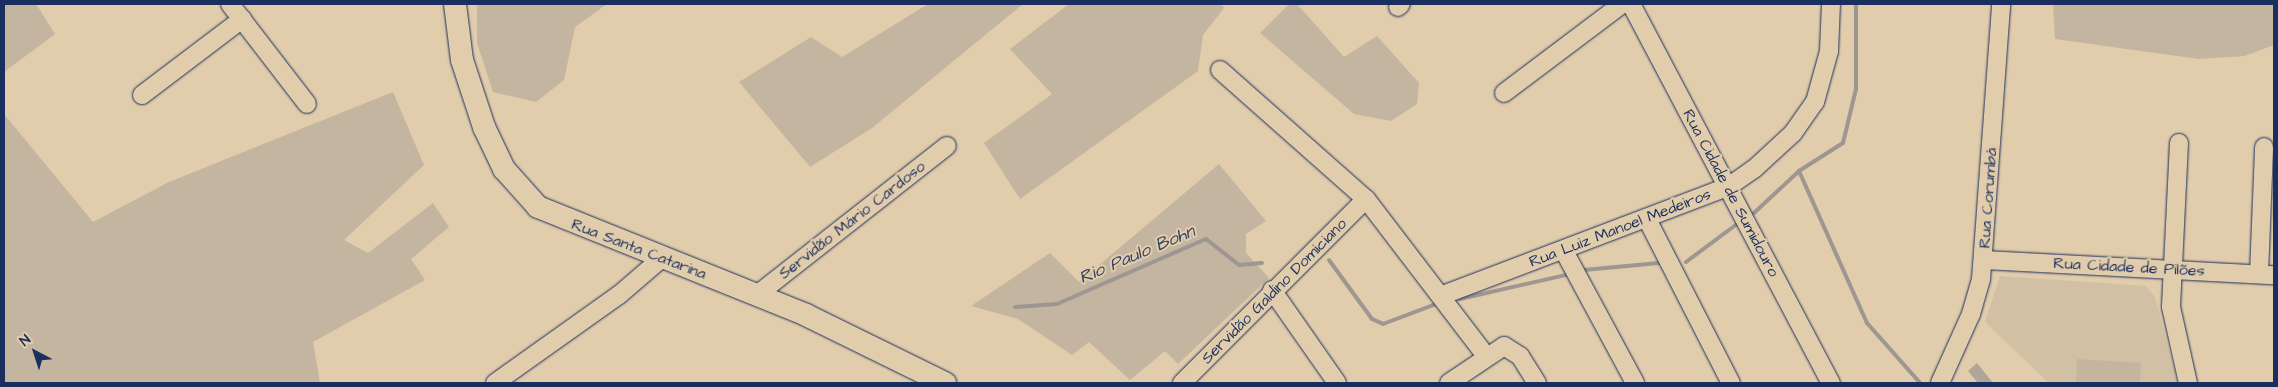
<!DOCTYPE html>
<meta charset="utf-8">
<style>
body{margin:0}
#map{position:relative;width:2278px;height:387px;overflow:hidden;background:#e1ccab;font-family:"Architects Daughter",sans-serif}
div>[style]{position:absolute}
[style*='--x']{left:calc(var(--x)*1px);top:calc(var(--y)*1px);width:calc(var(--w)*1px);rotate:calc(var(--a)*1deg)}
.built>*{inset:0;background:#d2c0a5}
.green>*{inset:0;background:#c4b5a0}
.stream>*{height:4px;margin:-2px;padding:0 2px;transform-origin:2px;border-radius:2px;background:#9e9691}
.building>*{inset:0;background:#b0a598}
.roads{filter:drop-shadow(0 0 1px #1b2f5e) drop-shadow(0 0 1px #1b2f5e)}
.minor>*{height:18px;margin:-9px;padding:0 9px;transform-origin:9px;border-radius:9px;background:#e1ccab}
.major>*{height:22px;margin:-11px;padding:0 11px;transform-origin:11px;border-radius:11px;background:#e1ccab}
span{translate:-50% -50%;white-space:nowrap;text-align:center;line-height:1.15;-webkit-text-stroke:4px #e1ccab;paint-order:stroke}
.street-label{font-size:16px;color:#1b2f5e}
.water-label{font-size:18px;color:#2f3e66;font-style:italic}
.frame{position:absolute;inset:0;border:5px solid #1b2f5e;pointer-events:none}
.north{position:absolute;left:10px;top:327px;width:50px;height:50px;-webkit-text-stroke:4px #e1ccab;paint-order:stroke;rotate:320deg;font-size:14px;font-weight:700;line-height:20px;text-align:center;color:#1b2f5e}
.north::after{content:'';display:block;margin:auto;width:18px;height:22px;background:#1b2f5e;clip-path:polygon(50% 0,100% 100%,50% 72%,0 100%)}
</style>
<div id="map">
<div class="built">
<i style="clip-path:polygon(2000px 276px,2146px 286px,2155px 297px,2178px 383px,2049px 383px,1985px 322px)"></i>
</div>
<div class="green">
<i style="clip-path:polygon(4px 4px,36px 4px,55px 34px,4px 72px)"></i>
<i style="clip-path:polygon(477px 4px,607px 4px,575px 27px,564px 80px,536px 102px,493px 92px,477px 43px)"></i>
<i style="clip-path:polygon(928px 4px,1023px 4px,872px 128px,810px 167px,739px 82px,811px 37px,842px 57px)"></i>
<i style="clip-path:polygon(1069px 4px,1221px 4px,1224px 8px,1203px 35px,1198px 71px,1020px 199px,984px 143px,1052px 94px,1010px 49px)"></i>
<i style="clip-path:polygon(1289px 4px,1297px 4px,1344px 57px,1377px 36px,1419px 83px,1417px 104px,1391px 121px,1354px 114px,1260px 33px)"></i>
<i style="clip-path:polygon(2053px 4px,2274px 4px,2274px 45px,2245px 56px,2199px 59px,2055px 39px)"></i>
<i style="clip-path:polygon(393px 92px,424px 165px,344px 240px,368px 253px,433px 203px,449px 227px,411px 259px,425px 280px,313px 342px,320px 383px,4px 383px,4px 114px,93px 222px,169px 182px)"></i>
<i style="clip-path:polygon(1219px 164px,1266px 221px,1246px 234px,1246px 253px,1269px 278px,1178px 364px,1165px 351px,1130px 380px,1089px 342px,1072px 355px,1018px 319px,971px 306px,1050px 253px,1079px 282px)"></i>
<i style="clip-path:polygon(2077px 359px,2141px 363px,2140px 383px,2076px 383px)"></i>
</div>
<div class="stream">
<i style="--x:1799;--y:171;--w:167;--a:65.9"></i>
<i style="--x:1867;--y:323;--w:80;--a:48.5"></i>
<i style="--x:1754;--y:213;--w:62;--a:-43"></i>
<i style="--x:1799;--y:171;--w:52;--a:-32.5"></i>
<i style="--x:1843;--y:143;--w:56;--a:-76.5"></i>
<i style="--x:1856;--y:89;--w:85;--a:-90"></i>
<i style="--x:1329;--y:260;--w:73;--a:53.9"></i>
<i style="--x:1372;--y:319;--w:12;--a:24"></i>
<i style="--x:1383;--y:324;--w:57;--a:-20.7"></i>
<i style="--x:1686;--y:262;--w:64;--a:-36.7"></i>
<i style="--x:1584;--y:270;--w:75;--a:-5.3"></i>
<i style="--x:1460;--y:299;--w:109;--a:-12.8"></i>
<i style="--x:1015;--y:307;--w:42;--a:-4.1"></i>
<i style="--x:1057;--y:304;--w:163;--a:-23.6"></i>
<i style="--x:1206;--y:239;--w:42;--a:38.2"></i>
<i style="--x:1239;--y:265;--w:23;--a:-5"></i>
</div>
<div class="building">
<i style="clip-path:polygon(1977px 363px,1993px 383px,1978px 383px,1968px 371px)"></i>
</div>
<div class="roads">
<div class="minor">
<i style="--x:230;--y:4;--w:126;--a:52.4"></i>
<i style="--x:1631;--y:4;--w:429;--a:62.2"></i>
<i style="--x:1398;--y:7;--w:4;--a:-45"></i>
<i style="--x:1220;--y:70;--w:195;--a:41.5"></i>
<i style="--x:1366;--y:199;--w:198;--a:52.6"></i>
<i style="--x:1504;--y:93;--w:148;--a:-37"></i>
<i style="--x:142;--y:95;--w:126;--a:-37.2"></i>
<i style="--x:2179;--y:143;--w:164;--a:92.8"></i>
<i style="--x:2171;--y:307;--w:78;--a:77.4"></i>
<i style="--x:1647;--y:219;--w:184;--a:62.9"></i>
<i style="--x:1564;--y:251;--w:150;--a:61.7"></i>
<i style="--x:1984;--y:260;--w:290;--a:3"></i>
<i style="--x:2259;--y:274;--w:127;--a:-87.7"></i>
<i style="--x:1272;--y:290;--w:113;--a:55"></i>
<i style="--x:758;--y:294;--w:240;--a:-38.1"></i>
<i style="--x:1443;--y:295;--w:305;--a:-20.8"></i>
<i style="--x:1728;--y:187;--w:32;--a:-35"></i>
<i style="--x:1754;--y:169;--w:53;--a:-42.7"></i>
<i style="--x:1793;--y:133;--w:38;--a:-55"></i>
<i style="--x:1815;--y:102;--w:53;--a:-74.6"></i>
<i style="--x:1829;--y:51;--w:47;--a:-87.6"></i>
<i style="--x:495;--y:383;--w:152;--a:-35.4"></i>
<i style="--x:619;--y:295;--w:58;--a:-40.8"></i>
<i style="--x:1182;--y:383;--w:260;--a:-45"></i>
<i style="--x:1449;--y:383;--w:66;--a:-33.9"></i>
<i style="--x:1504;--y:346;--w:19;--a:32"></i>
<i style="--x:1520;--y:356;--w:32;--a:58"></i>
<i style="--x:1940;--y:383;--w:76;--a:-65.8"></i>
<i style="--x:1971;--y:314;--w:36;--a:-74"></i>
<i style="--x:1981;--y:279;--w:276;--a:-85.8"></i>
</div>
<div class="major">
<i style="--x:455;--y:4;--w:56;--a:82.9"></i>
<i style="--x:462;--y:60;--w:71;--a:71.8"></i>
<i style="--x:484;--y:127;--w:47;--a:64.5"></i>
<i style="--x:504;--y:169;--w:51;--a:48.2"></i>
<i style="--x:538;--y:207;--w:289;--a:21.9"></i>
<i style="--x:806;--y:315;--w:155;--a:26.1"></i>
</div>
</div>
<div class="street-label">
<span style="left:1731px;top:193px;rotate:62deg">Rua Cidade de Sumidouro</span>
<span style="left:1988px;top:198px;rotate:-86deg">Rua Corumbá</span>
<span style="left:852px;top:220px;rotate:-38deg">Servidão Mário Cardoso</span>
<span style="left:1620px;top:228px;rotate:-21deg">Rua Luiz Manoel Medeiros</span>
<span style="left:639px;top:249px;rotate:21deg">Rua Santa Catarina</span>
<span style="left:2129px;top:267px;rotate:3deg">Rua Cidade de Pilões</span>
<span style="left:1274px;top:291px;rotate:-45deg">Servidão Galdino Domiciano</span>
</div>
<div class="water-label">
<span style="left:1137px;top:255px;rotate:-23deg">Rio Paulo Bohn</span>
</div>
<div class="frame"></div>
<div class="north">N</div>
</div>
